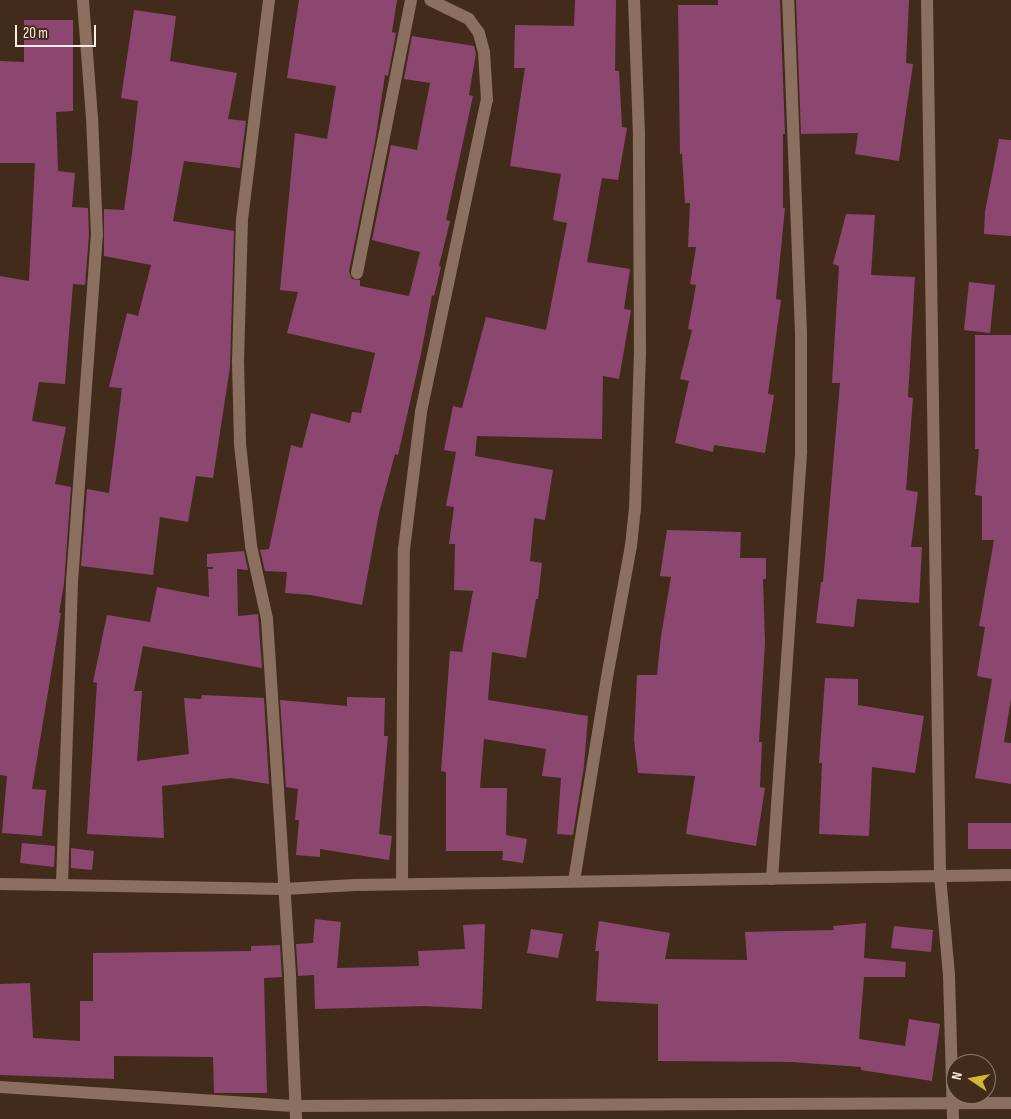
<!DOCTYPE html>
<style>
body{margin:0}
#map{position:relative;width:1011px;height:1119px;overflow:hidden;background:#432b1c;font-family:"Sofia Sans Condensed",sans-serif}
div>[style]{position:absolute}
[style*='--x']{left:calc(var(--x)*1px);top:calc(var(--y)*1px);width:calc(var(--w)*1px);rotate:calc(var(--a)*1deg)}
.building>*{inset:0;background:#8b476f}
.street>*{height:12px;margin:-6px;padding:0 6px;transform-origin:6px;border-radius:6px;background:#8c705f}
span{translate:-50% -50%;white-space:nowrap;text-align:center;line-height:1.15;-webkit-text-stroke:4.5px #432b1c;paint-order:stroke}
.north{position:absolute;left:946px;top:1054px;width:50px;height:50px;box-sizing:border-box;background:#432b1c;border:1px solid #8d796c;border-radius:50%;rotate:282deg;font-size:14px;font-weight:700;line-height:20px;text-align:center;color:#fdede3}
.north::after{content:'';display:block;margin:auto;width:18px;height:22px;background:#cfb837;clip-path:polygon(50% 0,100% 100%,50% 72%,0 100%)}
.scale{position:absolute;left:15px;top:25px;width:81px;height:22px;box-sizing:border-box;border:2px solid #fdede3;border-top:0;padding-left:6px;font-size:15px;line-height:18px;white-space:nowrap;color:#fdede3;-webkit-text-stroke:4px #432b1c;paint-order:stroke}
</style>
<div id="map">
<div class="building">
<i style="clip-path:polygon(299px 0,397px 0,392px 32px,396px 33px,388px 76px,385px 75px,375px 142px,349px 271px,352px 279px,360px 280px,360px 286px,409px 296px,420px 252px,372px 240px,391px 145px,417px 150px,430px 83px,404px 79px,412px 36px,474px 46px,476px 53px,469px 95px,473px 96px,446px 220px,450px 221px,439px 266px,441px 267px,434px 296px,432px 295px,421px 354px,398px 455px,395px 454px,379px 513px,362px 605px,311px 595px,285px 593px,287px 572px,265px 571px,260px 550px,269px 549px,291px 445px,302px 448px,311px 413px,350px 423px,352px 412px,361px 413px,375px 353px,287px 333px,298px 292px,280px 290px,295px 133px,327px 139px,336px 86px,287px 78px)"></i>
<i style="clip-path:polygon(575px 0,616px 0,615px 71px,619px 71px,622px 127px,627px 128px,618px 180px,602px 178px,587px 262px,630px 269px,624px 309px,631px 310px,619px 379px,603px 376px,602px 439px,477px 436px,475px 456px,553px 470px,545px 520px,534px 518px,530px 561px,542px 563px,538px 599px,536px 599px,526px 658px,492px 652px,488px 700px,588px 716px,584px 766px,573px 835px,557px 834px,561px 778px,542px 776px,546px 749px,484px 739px,480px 788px,507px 788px,506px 835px,527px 839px,523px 863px,502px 860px,503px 851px,446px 851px,446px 772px,441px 771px,450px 651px,462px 652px,473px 591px,454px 590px,455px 544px,449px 544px,454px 507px,446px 506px,456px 452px,444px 450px,453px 406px,462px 408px,486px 317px,546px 330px,567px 223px,553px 220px,561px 174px,510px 166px,525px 68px,514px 68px,515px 25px,574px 26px)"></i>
<i style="clip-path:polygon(718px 0,780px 0,785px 134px,783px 134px,783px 208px,785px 208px,776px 299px,781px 300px,768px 394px,774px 395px,765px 453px,714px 445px,713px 452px,675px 443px,689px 381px,680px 379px,692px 330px,688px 329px,696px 285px,690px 284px,696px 247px,688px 247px,690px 203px,685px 203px,682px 154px,680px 154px,678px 5px,718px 5px)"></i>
<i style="clip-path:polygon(796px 0,909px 0,906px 63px,913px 64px,899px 161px,855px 154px,858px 133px,801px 134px)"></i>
<i style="clip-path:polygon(134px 10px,176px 16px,170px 61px,237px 73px,228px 119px,246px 121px,240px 168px,184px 161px,173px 221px,234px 231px,230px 367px,213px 478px,196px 476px,188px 522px,160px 517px,153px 575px,81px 566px,87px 489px,109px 493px,122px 388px,109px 387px,127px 313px,138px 316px,151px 265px,104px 256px,104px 209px,124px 210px,132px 154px,138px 101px,121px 98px)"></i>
<i style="clip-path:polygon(24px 20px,73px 20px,73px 111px,56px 112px,58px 171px,75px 173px,72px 207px,88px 208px,89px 235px,85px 285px,73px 284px,65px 384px,39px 382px,32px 421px,66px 427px,55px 484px,71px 487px,64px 584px,59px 613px,61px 613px,32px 789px,46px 790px,42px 836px,2px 833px,7px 776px,0 775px,0 276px,29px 281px,35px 163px,0 163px,0 61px,24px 62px)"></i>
<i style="clip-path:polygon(999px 139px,1011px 140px,1011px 236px,984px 234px,985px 212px)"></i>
<i style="clip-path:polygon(846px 214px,875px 215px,871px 275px,915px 277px,908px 397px,913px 398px,906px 490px,918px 492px,911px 547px,922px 547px,919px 603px,857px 599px,854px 627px,816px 623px,821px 582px,823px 582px,840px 383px,832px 383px,839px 266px,833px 264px)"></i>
<i style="clip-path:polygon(969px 282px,995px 285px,990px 333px,964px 330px)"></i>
<i style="clip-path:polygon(975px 335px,1011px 335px,1011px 699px,1004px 742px,1011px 743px,1011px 784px,975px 778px,992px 679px,977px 676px,985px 627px,979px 626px,994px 540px,982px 540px,982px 496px,975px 495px,979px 449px,975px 449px)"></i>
<i style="clip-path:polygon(667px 530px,741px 532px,740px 558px,766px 558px,766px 579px,763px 579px,765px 643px,759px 742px,762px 742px,760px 787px,765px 788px,756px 846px,686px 834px,695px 776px,638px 773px,634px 740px,637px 675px,657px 675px,661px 636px,671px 577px,660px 576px)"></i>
<i style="clip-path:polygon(244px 551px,248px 570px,237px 569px,238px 616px,258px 614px,262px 668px,143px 646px,134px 691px,142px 691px,137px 761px,189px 754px,184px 698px,201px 699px,202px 695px,264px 698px,269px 784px,231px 778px,162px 786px,164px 838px,87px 834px,97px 683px,93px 682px,107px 615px,150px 622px,157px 587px,209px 597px,208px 569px,213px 569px,213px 567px,207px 567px,207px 554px)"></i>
<i style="clip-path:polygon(825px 678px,858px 679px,858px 705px,924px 716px,915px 773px,872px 767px,869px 836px,819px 834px,822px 763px,819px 763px)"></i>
<i style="clip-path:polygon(347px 697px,385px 698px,384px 736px,388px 736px,379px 834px,392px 836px,389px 860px,320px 849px,320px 857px,296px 855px,299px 820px,295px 820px,298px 789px,286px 787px,280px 700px,347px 706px)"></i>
<i style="clip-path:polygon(968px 823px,1011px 823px,1011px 849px,968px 849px)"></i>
<i style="clip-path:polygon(22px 843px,55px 846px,54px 867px,20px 863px)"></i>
<i style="clip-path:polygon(71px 848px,94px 851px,92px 870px,71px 868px)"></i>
<i style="clip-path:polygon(315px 919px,341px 922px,337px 968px,419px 966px,418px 951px,465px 949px,463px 925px,485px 924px,482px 1009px,425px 1006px,315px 1009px,314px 975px,298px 976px,296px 944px,313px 943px)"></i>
<i style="clip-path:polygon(599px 921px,670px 933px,665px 959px,747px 960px,745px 932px,834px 930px,833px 926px,866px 923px,864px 958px,906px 962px,905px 977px,864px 977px,859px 1039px,905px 1046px,909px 1019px,940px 1024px,932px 1081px,861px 1070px,861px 1067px,792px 1062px,658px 1061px,658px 1004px,596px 1001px,599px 951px,595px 951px)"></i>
<i style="clip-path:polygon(894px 926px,933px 930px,931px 952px,891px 948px)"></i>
<i style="clip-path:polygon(531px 929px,563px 934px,558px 958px,527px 953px)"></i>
<i style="clip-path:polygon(280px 945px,282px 977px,264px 978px,267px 1093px,214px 1093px,213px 1057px,114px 1056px,114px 1079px,0 1075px,0 984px,30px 983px,33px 1038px,80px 1041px,80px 1001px,93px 1001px,93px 953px,251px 951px,251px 946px)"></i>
</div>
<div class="street">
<i style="--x:269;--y:0;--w:221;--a:97"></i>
<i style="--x:242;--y:219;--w:142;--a:91.6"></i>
<i style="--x:238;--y:361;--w:83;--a:88.6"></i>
<i style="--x:240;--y:444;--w:103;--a:83.8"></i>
<i style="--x:251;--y:546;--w:75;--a:77.6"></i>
<i style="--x:267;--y:619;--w:361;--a:86.3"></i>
<i style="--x:290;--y:979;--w:140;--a:87.5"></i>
<i style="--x:927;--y:0;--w:876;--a:89.15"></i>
<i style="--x:940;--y:876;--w:99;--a:84.8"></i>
<i style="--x:949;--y:975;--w:144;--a:88.4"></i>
<i style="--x:357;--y:273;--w:278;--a:-78.8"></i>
<i style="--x:772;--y:879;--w:429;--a:-86.1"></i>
<i style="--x:801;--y:451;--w:118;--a:-90"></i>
<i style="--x:801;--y:333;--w:333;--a:-92.2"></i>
<i style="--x:574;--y:881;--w:212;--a:-80.8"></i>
<i style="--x:608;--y:672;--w:128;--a:-79.7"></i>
<i style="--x:631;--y:546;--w:36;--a:-84"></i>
<i style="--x:635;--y:510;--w:155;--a:-88.2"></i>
<i style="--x:640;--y:355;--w:220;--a:-90.3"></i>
<i style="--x:639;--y:135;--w:135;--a:-92.1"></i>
<i style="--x:0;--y:884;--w:284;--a:1"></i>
<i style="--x:284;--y:889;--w:71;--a:-3.2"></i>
<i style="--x:355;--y:885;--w:656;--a:-0.87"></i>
<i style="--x:62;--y:884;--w:302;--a:-88.1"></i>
<i style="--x:72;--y:582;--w:348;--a:-85.9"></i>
<i style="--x:97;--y:235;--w:117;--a:-92.4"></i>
<i style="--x:92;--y:118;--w:118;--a:-94.4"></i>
<i style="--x:402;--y:884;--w:335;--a:-89.7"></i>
<i style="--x:404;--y:549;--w:138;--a:-82.9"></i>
<i style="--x:421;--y:412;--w:319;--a:-78.1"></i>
<i style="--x:487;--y:100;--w:48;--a:-93.6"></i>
<i style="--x:484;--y:52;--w:20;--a:-105"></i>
<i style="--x:479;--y:33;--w:17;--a:-126"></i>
<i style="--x:469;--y:19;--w:43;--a:-154"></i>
<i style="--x:0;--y:1087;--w:298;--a:3.7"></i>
<i style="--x:297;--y:1106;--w:714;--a:-0.24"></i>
</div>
<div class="north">N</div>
<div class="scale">20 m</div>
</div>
